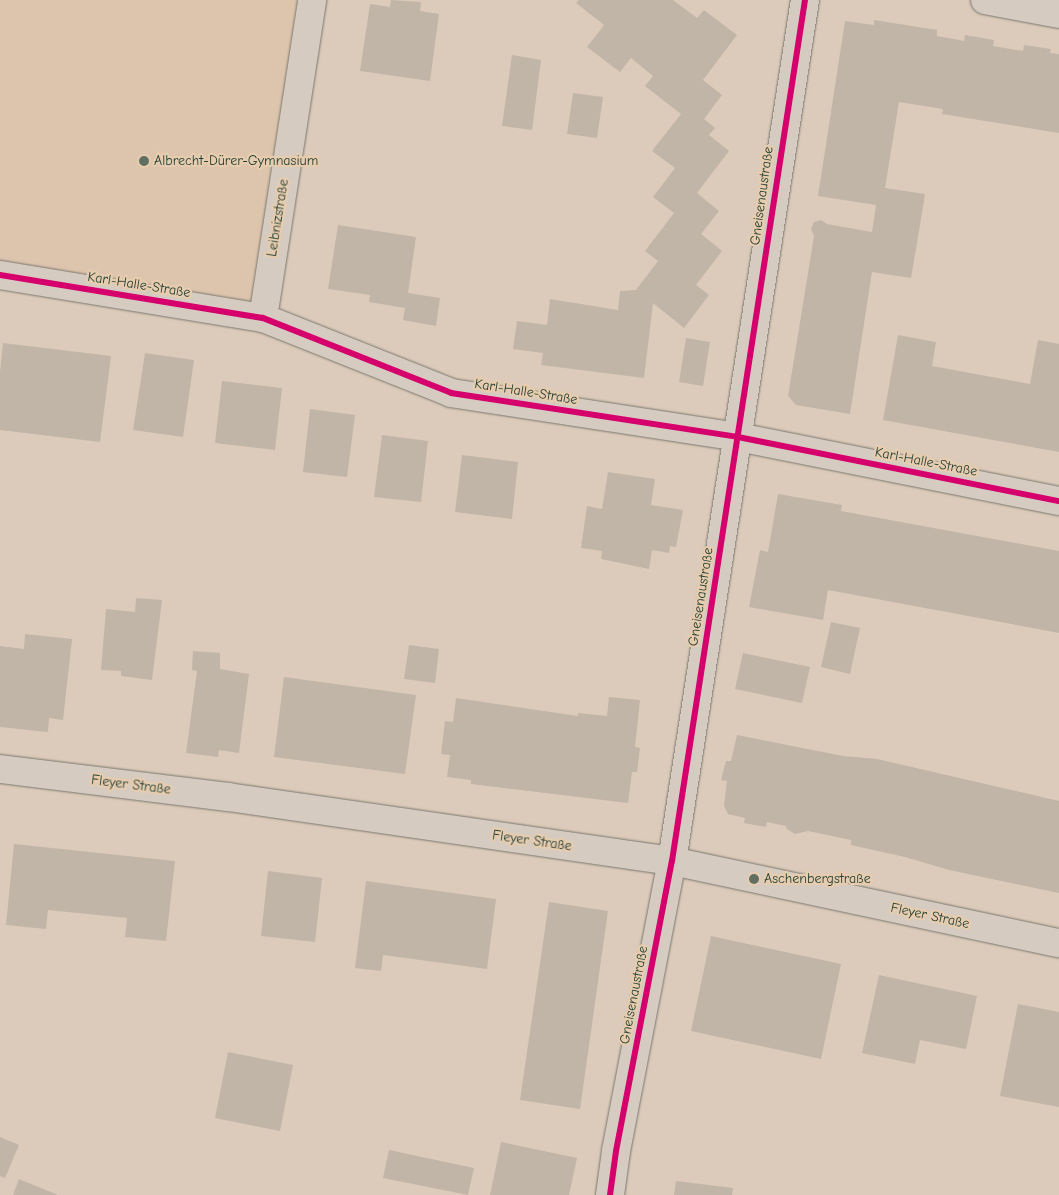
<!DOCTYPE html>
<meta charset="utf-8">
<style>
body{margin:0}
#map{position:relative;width:1059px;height:1195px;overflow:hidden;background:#dccbba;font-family:"Comic Neue",sans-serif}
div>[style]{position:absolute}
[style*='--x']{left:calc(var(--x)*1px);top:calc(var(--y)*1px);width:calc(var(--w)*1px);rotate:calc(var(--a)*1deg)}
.built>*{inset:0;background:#ddc4ad}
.building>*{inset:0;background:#c1b5a8}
.roads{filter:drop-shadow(0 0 1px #7a776e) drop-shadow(0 0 1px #7a776e)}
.street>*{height:28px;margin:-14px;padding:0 14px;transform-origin:14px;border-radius:14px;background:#d5cbc0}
.secondary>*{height:28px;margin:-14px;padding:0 14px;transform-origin:14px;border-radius:14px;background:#d5cbc0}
.cycleway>*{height:6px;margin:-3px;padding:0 3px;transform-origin:3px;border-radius:3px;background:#d6006c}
.dots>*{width:14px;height:14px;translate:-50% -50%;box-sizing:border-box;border:2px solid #e7ccae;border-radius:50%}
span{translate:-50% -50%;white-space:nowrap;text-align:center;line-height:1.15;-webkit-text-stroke:4.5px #e7ccae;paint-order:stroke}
.poi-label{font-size:14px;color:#1f3d34}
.left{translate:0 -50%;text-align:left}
.street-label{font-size:14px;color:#1f3d34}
</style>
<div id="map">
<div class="built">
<i style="clip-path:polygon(0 0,312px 0,263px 318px,0 275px)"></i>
</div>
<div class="building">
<i style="clip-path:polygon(391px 0,421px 2px,420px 11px,439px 14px,430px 81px,360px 71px,370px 4px,390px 7px)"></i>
<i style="clip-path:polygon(579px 0,673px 0,697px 18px,704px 10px,737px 35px,703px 80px,722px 95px,704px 119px,715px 128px,709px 135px,729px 151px,697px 193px,719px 211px,701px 234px,722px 251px,696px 285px,709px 295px,684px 328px,653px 303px,644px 378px,541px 365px,543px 353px,513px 349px,517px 321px,547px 325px,550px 299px,618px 310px,620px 291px,636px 290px,658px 261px,645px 251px,674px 213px,653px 197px,675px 168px,652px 151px,681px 114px,645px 86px,653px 76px,631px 58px,620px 72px,587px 47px,604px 25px,576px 3px)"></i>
<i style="clip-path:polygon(874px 20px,937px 30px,937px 36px,954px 39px,964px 41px,965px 35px,994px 40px,993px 46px,1023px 51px,1024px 45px,1051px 49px,1050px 53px,1059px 54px,1059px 133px,942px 114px,943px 109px,899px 102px,885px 188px,925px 194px,920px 225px,911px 278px,872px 272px,850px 414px,796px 405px,788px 396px,814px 236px,811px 229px,814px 222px,821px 220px,827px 224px,872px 232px,876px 205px,818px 196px,845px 21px,874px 25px)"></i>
<i style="clip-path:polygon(512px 55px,541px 60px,532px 130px,502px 126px)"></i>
<i style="clip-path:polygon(573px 93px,603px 97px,597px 138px,567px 134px)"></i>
<i style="clip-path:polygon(338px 225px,416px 237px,408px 293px,440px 298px,436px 326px,403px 320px,405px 308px,369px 302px,370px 295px,328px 289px)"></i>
<i style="clip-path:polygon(898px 335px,936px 342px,932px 366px,1030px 384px,1038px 340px,1059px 344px,1059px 452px,883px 420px)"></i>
<i style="clip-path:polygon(686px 338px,710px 342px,703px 386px,679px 382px)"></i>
<i style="clip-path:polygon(3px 343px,111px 356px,100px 442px,0 430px,0 372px)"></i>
<i style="clip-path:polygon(145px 353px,194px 360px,183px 437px,133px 430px)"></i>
<i style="clip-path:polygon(222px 381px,282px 388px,275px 450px,215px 443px)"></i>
<i style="clip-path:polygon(310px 409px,355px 415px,347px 477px,303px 472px)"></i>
<i style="clip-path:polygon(382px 435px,428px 441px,421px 502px,374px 497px)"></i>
<i style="clip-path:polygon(462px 455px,518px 462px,512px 519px,455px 512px)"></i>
<i style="clip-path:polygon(608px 472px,655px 479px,651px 505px,683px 510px,676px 547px,670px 546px,669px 553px,652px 550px,649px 569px,601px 559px,602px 551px,581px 548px,587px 506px,602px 509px)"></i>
<i style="clip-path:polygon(778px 494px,842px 505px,841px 511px,1059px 551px,1059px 633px,828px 590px,823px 620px,749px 607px,760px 550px,768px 552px)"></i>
<i style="clip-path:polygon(136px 598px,162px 600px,152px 680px,121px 676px,121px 671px,101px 670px,106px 609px,135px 612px)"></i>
<i style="clip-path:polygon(831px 622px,860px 628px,850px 674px,821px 667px)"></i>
<i style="clip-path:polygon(25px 634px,72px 639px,63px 720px,49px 718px,48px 732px,0 727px,0 646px,24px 649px)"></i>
<i style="clip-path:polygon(409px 645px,439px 649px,435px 683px,404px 679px)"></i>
<i style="clip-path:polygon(193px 651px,220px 653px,220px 669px,249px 674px,239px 753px,219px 750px,218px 757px,186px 753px,197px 671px,192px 670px)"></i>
<i style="clip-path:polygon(743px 653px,810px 667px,802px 703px,735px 689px)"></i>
<i style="clip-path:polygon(284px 677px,416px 695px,405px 774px,274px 757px)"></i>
<i style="clip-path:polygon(609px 697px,640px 700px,635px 747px,640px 748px,637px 772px,632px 772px,628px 803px,471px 784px,471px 780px,447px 777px,450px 755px,441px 754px,445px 721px,453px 722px,456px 698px,578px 716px,578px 713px,607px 716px)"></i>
<i style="clip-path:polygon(737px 735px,843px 756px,877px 759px,1059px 801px,1059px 893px,949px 870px,905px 857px,851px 845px,851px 840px,808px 831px,795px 834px,787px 829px,786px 826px,767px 822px,766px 827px,744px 823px,745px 818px,728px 814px,724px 806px,727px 781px,721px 780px,726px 761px,731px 761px)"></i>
<i style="clip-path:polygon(14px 844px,175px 861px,166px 941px,125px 937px,127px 918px,48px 910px,46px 929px,6px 925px)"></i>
<i style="clip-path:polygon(268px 871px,322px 878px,315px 942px,261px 936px)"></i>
<i style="clip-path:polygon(366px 881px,496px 899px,487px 969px,383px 955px,381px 971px,355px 968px)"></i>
<i style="clip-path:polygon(549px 902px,608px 911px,580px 1109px,520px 1100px)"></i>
<i style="clip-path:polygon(711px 936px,841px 964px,821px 1059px,691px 1031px)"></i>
<i style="clip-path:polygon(879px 975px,977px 996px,966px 1049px,920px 1040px,915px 1064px,862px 1053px)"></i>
<i style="clip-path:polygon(1018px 1004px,1059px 1012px,1059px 1107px,1000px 1096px)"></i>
<i style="clip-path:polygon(228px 1052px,293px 1065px,280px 1131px,215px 1118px)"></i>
<i style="clip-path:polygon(0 1137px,19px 1145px,5px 1178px,0 1176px)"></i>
<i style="clip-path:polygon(501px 1142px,577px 1158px,569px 1195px,490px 1195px)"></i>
<i style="clip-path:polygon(389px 1150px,474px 1168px,468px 1195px,383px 1178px)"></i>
<i style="clip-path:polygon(19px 1179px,58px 1195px,13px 1195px)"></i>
<i style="clip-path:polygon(676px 1181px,733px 1188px,732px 1195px,674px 1195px)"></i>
</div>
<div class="roads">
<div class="street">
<i style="--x:985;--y:0;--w:75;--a:10.7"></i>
<i style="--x:0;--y:275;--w:266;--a:9.3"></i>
<i style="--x:263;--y:318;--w:202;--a:21.7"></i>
<i style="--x:451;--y:393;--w:290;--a:8.7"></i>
<i style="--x:738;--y:437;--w:327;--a:11.3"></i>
<i style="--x:263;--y:318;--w:322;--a:-81.2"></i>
<i style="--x:610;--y:1195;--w:44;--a:-82.2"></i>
<i style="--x:616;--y:1151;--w:295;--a:-79.1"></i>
<i style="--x:672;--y:861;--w:871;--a:-81.22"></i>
</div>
<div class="secondary">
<i style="--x:0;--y:769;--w:230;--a:7"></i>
<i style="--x:228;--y:797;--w:449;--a:8.2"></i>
<i style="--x:672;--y:861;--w:396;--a:12"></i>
</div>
</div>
<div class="cycleway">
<i style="--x:0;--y:275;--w:266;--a:9.3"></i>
<i style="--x:263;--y:318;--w:202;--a:21.7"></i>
<i style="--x:451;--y:393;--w:290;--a:8.7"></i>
<i style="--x:738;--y:437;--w:327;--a:11.3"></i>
<i style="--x:610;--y:1195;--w:44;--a:-82.2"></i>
<i style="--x:616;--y:1151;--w:295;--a:-79.1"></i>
<i style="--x:672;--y:861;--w:871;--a:-81.22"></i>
</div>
<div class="dots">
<i style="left:144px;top:161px;background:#616f63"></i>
<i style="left:754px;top:879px;background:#616f63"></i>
</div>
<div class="poi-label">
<span class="left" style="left:154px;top:161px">Albrecht-Dürer-Gymnasium</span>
<span class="left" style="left:764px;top:879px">Aschenbergstraße</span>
</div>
<div class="street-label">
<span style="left:762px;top:196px;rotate:-82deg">Gneisenaustraße</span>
<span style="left:278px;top:218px;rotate:-81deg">Leibnizstraße</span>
<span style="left:139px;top:285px;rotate:9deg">Karl-Halle-Straße</span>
<span style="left:526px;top:392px;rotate:9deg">Karl-Halle-Straße</span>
<span style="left:926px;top:462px;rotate:11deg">Karl-Halle-Straße</span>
<span style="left:701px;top:597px;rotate:-81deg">Gneisenaustraße</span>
<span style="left:131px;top:785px;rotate:7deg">Fleyer Straße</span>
<span style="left:532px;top:841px;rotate:8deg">Fleyer Straße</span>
<span style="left:930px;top:916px;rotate:12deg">Fleyer Straße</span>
<span style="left:634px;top:995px;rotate:-79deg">Gneisenaustraße</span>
</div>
</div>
